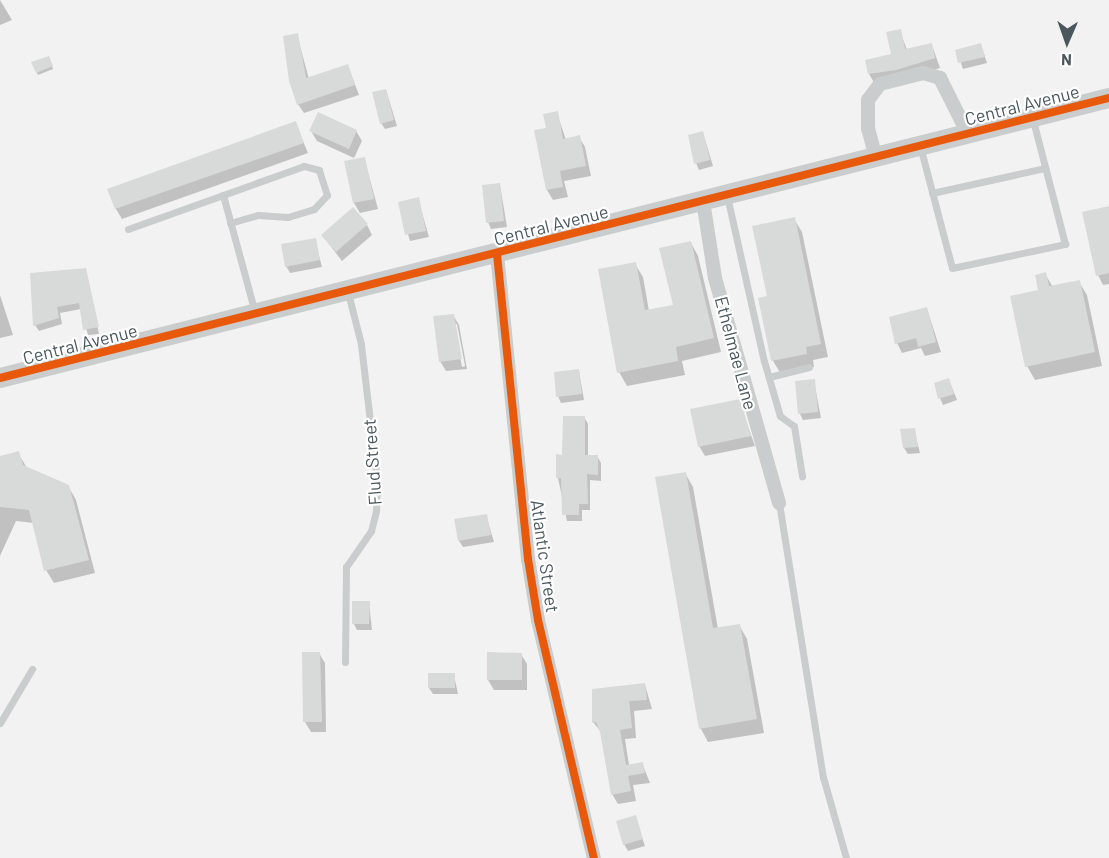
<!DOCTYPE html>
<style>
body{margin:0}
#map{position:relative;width:1109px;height:858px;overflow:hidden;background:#f2f2f2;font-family:Barlow,sans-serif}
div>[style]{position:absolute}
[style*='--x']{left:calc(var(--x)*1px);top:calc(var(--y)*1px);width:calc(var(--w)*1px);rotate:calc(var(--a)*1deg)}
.shadow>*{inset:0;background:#0003}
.building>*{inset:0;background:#d8dada}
.lane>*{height:7px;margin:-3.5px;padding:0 3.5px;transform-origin:3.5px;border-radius:3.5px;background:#cacdcd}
.street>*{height:14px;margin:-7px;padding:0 7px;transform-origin:7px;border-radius:7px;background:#cacdcd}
.secondary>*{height:20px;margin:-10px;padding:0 10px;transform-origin:10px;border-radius:10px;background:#c9cdcd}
.cycleway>*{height:8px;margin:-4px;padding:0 4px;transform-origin:4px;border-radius:4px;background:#e8590c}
span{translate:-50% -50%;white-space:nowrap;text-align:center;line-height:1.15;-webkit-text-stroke:4.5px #fff;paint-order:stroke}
.street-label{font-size:18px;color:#4a585d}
.north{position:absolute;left:1037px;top:12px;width:60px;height:60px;-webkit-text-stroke:4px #fff;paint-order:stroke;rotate:182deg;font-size:16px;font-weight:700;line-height:24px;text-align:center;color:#4a585d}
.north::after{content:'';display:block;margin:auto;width:21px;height:27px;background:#4a585d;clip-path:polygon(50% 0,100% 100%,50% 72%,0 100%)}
</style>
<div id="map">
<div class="shadow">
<i style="clip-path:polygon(0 0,12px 20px,0 25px)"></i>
<i style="clip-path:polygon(900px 31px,907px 50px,932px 45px,940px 68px,903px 80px,875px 84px,869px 74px,892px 55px)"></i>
<i style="clip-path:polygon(297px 35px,309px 79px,348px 66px,359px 95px,304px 113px,298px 104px)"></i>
<i style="clip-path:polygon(981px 45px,987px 63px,963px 69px,957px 51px)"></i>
<i style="clip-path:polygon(50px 60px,53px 69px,38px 75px,33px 63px)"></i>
<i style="clip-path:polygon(386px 90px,397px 126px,385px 129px,381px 123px)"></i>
<i style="clip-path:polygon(557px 113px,566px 140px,579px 137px,585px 147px,591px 176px,564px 181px,568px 197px,553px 200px,547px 190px,547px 129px)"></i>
<i style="clip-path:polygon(295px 122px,308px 153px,122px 219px,116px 209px,109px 189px)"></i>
<i style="clip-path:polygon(311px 131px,356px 131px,362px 141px,354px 158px,317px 141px)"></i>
<i style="clip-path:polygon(703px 133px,713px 166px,699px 170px,696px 163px)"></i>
<i style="clip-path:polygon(364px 158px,378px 209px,360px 213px,354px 203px)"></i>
<i style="clip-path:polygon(500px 185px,507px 227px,491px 229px,488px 222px)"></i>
<i style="clip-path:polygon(418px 199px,429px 237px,410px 241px,399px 203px)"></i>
<i style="clip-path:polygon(1109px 208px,1109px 284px,1103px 285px,1098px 275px)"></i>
<i style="clip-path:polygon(794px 219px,802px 232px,828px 357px,813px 360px,814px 367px,781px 374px,773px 361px,769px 297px)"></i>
<i style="clip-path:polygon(367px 225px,372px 235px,342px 261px,322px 235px)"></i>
<i style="clip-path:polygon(315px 240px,322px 267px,290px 273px,286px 266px)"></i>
<i style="clip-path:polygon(691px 243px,698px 256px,721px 352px,682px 361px,685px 375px,627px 386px,619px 372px,635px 264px,643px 277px,649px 311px,674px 306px)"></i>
<i style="clip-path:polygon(85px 270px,99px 334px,88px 335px,81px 309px,60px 313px,62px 324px,39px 331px,35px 325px)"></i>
<i style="clip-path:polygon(1045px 274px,1053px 287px,1079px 282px,1087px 295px,1102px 366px,1035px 380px,1027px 366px)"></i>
<i style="clip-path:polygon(0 295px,13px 335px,0 338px)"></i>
<i style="clip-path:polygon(927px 309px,941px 352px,925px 356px,921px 348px,902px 353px,897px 343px)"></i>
<i style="clip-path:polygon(evenodd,453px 315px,459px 325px,467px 369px,446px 371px,440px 361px,453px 315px,454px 324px,457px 324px,465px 366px,462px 367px,454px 324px)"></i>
<i style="clip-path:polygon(579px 371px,584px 400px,561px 403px,558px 396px)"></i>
<i style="clip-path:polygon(949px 380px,957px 400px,943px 405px,940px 398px)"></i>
<i style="clip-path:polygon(814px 381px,821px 418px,803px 420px,800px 414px)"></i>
<i style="clip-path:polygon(739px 401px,755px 446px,705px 456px,699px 446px)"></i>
<i style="clip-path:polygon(584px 417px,588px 424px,588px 456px,597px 456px,601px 463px,601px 481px,590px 480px,590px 510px,582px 510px,582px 521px,567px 521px,558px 478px)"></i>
<i style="clip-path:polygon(914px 429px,920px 453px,908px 454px,904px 448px)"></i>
<i style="clip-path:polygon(18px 453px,27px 468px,68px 486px,76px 500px,95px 573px,54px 583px,46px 570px,34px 523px,16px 521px,0 556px,0 458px)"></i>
<i style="clip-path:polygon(685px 473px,693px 487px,718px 629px,739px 625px,747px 639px,764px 733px,708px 742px,701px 729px)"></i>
<i style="clip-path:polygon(486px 515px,494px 542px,463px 547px,459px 541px)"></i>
<i style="clip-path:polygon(369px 603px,372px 630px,357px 630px,354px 624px)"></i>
<i style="clip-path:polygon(319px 653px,325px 663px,326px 732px,311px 732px,305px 722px,303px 654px)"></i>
<i style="clip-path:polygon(521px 654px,527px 664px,527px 690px,494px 690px,488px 680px)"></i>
<i style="clip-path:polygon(454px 675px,458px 694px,433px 694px,429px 688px)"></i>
<i style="clip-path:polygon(645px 685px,652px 709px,634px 711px,636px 738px,625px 739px,629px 765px,642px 763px,650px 783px,633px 785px,636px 801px,618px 804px,612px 794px,601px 732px,593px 722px)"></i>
<i style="clip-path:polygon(635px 817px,645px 846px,628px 851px,624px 844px)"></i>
</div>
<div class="building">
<i style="clip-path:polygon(901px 29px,905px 49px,932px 43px,935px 58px,896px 70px,868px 74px,865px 60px,891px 54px,886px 32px)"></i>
<i style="clip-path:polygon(298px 33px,306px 78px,348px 64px,355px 85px,297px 105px,289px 81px,283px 36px)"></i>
<i style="clip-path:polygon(981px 43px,985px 57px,958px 63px,955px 50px)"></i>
<i style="clip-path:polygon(49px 56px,53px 66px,36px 73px,31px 62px)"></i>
<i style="clip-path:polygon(386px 89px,394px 120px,380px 124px,372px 92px)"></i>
<i style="clip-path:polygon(558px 111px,563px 139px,580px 135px,586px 166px,560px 171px,563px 187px,546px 190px,534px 130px,546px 128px,543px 114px)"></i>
<i style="clip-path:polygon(318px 112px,357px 130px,349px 149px,309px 131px)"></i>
<i style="clip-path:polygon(296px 121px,304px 143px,115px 209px,107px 189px)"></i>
<i style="clip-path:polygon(703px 131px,710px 160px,694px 164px,688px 135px)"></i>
<i style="clip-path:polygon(365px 157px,374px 199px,353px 203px,344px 161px)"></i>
<i style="clip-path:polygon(500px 183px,504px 221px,486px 223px,482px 185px)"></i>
<i style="clip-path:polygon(419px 197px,426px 231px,405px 235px,398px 202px)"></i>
<i style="clip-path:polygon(1109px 206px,1109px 273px,1096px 276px,1082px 212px)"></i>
<i style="clip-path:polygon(353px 207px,368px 224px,336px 252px,321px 235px)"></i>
<i style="clip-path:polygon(795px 217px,821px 344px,806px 347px,807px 354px,771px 361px,758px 298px,767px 296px,752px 226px)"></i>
<i style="clip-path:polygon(316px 238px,320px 260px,285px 267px,281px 244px)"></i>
<i style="clip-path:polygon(691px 241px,714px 338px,676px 347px,678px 361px,617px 373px,598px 269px,636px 262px,645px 310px,673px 305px,659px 248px)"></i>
<i style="clip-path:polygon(86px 268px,99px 327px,83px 330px,79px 303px,57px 307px,59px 318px,33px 326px,30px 273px)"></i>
<i style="clip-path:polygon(1046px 272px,1049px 286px,1080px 280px,1095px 352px,1025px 367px,1010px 296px,1038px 290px,1035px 275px)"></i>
<i style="clip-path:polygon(927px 307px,936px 342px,918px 347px,916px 338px,895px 344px,889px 317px)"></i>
<i style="clip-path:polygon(454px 314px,462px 359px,439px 362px,433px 316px)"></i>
<i style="clip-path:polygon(579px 369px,582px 394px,556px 397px,554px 372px)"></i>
<i style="clip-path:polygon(949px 378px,954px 394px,938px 399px,934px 383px)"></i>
<i style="clip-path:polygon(815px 379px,818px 412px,798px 414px,795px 381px)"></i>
<i style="clip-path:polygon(740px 399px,751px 436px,698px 447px,690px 409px)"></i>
<i style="clip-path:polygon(563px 416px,585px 416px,585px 455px,598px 455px,598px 475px,587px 474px,588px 504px,579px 504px,579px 515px,562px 515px,561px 478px,556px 478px,556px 454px,562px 455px)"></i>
<i style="clip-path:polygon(915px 428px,918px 447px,903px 448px,900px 429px)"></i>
<i style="clip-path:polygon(19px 451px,23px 465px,69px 485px,89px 560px,44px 571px,29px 510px,0 507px,0 456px)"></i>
<i style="clip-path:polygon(686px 472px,713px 628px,740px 624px,757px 719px,699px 729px,655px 477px)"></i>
<i style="clip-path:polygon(487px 514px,491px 535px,458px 541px,454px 519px)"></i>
<i style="clip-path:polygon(352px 601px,370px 601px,369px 624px,352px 624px)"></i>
<i style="clip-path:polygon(302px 652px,320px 652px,322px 722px,303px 722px)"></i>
<i style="clip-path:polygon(487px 652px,522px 653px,522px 680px,487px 680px)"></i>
<i style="clip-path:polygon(428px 673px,455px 673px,455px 688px,428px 688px)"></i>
<i style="clip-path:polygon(645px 683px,647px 700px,629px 701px,632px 728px,620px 730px,626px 765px,643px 762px,645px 773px,628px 776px,631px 791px,611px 795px,600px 732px,596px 722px,592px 723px,592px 689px)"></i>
<i style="clip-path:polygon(636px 815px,643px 839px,623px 845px,616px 821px)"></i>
</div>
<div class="lane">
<i style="--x:920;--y:146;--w:126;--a:75.3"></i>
<i style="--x:952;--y:268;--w:116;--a:-12"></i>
<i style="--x:1065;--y:244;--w:128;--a:-104.5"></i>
<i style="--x:932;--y:193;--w:116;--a:-12.5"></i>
<i style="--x:727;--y:196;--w:169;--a:77.4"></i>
<i style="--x:764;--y:361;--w:57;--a:73.8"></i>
<i style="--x:780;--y:416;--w:17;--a:36"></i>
<i style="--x:794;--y:426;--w:51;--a:80.9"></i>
<i style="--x:230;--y:223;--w:29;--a:-16"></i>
<i style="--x:258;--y:215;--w:30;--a:4"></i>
<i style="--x:288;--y:217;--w:27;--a:-17"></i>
<i style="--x:314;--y:209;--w:19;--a:-47"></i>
<i style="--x:327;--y:195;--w:26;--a:-108"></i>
<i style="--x:319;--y:170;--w:16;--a:-165"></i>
<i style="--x:304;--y:166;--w:86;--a:160.3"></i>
<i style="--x:223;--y:195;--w:122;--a:74.8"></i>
<i style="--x:128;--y:229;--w:101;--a:-19.7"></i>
<i style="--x:769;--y:377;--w:41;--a:-14"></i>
<i style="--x:779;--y:503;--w:278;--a:80.9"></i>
<i style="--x:823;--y:777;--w:84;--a:74.1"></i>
<i style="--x:345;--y:662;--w:95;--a:-89.4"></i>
<i style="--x:346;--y:567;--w:44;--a:-55.2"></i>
<i style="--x:371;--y:531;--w:21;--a:-76"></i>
<i style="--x:376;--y:511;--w:30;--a:-88"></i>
<i style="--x:377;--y:481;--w:138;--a:-96.7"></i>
<i style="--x:361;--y:344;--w:53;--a:-104.3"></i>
<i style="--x:0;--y:723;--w:63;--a:-59.3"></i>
</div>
<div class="street">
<i style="--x:876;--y:158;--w:30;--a:-105"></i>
<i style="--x:868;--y:129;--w:29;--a:-90"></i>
<i style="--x:868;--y:100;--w:20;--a:-53"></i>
<i style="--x:880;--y:84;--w:44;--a:-14.3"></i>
<i style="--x:923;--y:73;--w:18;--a:16"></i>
<i style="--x:940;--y:78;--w:63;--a:63.4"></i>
<i style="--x:703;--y:201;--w:78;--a:81.1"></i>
<i style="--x:715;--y:278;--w:234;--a:74.1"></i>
<i style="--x:497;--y:254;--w:307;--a:84.2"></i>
<i style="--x:528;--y:559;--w:62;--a:80.7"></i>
<i style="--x:538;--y:620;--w:244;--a:76.8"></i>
</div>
<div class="secondary">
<i style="--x:0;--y:378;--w:1144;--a:-14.17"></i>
</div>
<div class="cycleway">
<i style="--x:497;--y:254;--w:307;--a:84.2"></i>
<i style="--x:528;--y:559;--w:62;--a:80.7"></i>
<i style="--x:538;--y:620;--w:244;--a:76.8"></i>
<i style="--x:0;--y:378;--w:1144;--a:-14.17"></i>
</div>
<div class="street-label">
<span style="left:1022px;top:105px;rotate:-14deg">Central Avenue</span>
<span style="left:551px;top:225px;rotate:-14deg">Central Avenue</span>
<span style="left:80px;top:344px;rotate:-14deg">Central Avenue</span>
<span style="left:736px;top:353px;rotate:75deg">Ethelmae Lane</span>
<span style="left:372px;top:462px;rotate:-94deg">Flud Street</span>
<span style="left:545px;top:556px;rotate:82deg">Atlantic Street</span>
</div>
<div class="north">N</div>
</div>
